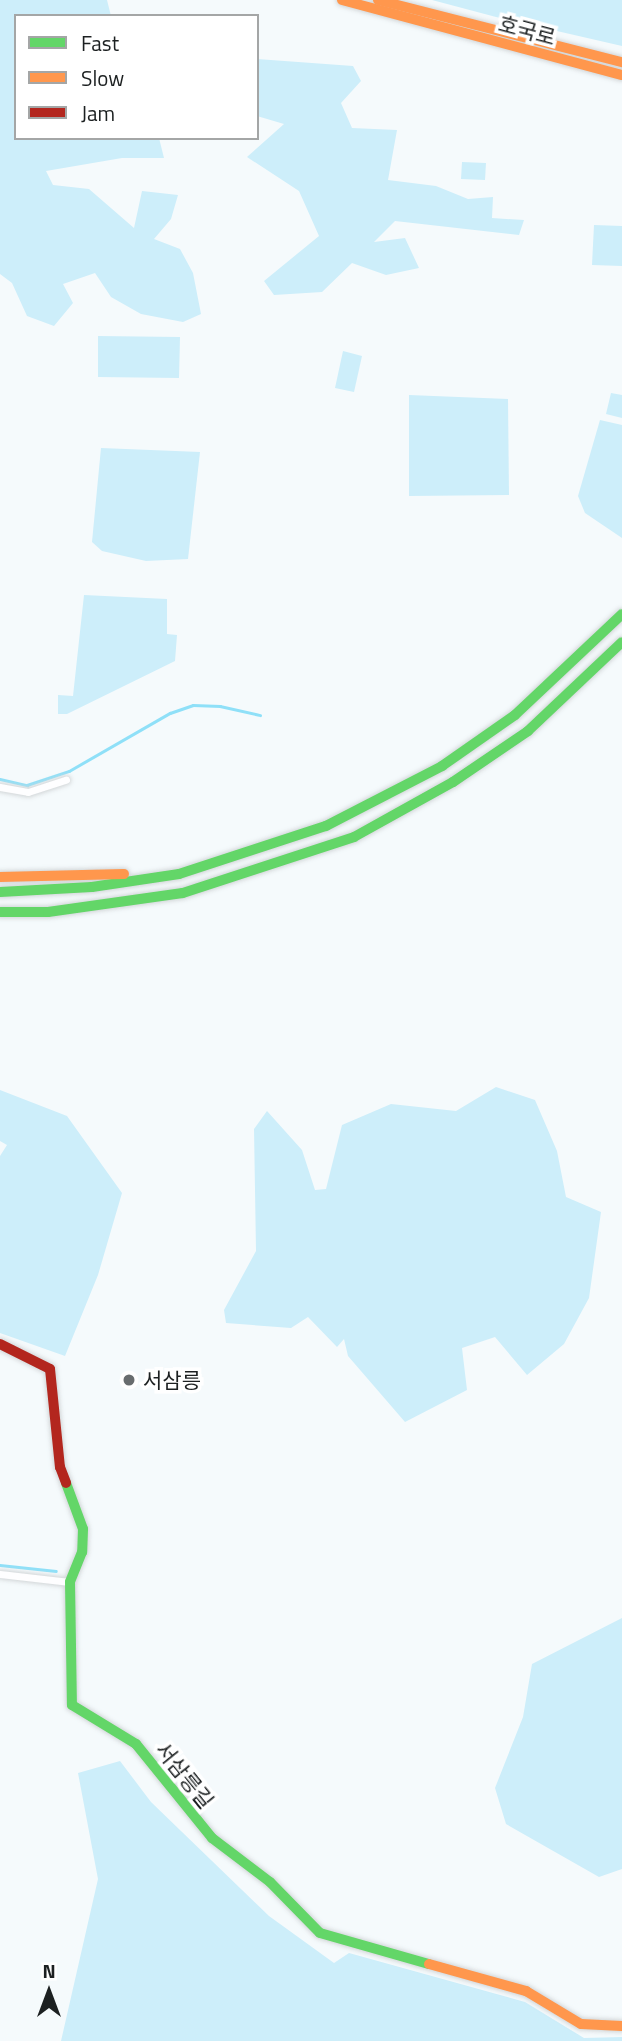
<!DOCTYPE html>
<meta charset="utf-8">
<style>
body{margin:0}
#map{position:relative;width:622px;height:2041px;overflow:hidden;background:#f5fafc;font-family:"Titillium Web","Noto Sans KR",sans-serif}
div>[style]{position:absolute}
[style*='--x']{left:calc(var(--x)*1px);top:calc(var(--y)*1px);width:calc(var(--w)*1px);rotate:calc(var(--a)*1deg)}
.green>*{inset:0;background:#cdeefa}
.stream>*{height:2.5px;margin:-1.25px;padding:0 1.25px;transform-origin:1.25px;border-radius:1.25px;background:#8fe0f8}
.roads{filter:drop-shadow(0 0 2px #d3d7d9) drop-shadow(0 0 2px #d3d7d9)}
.street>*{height:7px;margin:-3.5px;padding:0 3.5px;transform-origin:3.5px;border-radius:3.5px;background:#fefeff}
.fast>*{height:10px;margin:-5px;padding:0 5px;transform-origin:5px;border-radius:5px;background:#63d668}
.slow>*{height:10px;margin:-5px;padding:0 5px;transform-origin:5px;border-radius:5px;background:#ff974d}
.jam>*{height:10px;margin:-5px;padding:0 5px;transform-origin:5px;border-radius:5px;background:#b3261e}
.dots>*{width:19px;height:19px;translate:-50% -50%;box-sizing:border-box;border:4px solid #fff;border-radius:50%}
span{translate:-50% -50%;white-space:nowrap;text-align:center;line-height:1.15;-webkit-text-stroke:7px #fff;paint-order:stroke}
.street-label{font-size:21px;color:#1c2021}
.poi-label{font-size:21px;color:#1c2021}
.left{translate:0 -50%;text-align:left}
.legend{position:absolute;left:14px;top:14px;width:245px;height:126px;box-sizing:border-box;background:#fff;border:2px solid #a4a6a6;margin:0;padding:9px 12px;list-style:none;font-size:21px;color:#1c2021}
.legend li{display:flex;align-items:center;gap:14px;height:35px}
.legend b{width:35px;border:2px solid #a4a6a6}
.north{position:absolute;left:14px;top:1957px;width:70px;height:70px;-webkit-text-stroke:5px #fff;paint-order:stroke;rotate:0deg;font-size:19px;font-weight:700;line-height:28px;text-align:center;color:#1c2021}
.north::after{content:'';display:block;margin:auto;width:24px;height:32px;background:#1c2021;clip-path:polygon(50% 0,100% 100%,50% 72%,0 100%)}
</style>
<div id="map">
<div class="green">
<i style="clip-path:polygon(0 0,107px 0,111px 16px,16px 16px,16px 138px,159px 138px,164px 158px,122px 158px,46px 171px,53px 185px,89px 189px,134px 228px,142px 191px,178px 195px,171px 219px,154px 239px,180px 249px,193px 273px,201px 314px,183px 322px,141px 314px,111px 297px,95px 273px,63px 284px,73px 303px,54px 326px,27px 316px,12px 283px,0 274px)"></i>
<i style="clip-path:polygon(432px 0,622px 0,622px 46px,496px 17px)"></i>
<i style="clip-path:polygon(257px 59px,353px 66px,361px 81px,341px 103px,352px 128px,397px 130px,388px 180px,436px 186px,468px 199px,493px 197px,492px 218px,524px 220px,519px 235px,395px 221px,374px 242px,405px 238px,419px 268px,386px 275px,352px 263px,322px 292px,274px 295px,264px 281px,319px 236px,299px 191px,247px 157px,284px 124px,257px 116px)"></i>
<i style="clip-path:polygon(462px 162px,486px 163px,485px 180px,461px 179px)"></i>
<i style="clip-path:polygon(594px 225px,622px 226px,622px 266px,592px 265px)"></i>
<i style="clip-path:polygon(98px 336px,180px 337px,179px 378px,98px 377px)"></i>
<i style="clip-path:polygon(343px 351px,362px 356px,354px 392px,335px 388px)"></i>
<i style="clip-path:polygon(611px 393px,622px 395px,622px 418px,606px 414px)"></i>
<i style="clip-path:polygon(409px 395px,508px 399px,509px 495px,409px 496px)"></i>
<i style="clip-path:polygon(600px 420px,622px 425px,622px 538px,585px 513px,578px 496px)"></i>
<i style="clip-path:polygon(101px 448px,200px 452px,188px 559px,146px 561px,102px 551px,92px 542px)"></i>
<i style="clip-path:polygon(84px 595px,167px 599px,167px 634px,177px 635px,175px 661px,67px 714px,58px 714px,58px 695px,73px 696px)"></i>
<i style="clip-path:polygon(496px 1087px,535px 1100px,557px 1151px,566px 1197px,601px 1212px,589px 1298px,564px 1344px,527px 1375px,495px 1337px,462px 1348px,467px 1390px,405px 1422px,348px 1356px,344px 1339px,337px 1347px,308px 1317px,291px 1328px,226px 1323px,224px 1310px,256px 1251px,254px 1129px,267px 1111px,302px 1150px,315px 1190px,326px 1189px,342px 1125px,391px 1104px,456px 1111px)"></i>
<i style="clip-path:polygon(0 1090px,67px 1116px,122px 1193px,98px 1275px,65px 1356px,0 1333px,0 1156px,7px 1145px,0 1141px)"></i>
<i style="clip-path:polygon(622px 1618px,622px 1869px,599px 1877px,506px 1824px,495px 1788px,523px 1717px,532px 1664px)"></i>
<i style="clip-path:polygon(120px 1761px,151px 1802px,269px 1916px,334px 1963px,349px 1953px,525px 2002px,584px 2038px,622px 2037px,622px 2041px,61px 2041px,98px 1879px,78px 1773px)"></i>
</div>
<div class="stream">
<i style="--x:0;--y:779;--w:28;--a:13"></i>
<i style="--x:27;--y:785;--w:44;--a:-18.4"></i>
<i style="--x:69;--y:771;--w:116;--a:-29.9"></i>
<i style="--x:170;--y:713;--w:24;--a:-19"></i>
<i style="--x:193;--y:705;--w:27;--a:2"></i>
<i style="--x:220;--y:706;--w:41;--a:12.7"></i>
<i style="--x:0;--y:1565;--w:56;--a:6.1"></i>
</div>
<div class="roads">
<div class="street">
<i style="--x:0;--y:787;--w:28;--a:10"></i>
<i style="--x:28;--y:792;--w:40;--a:-18"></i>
<i style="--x:0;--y:1574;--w:70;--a:6.5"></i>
</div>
<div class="fast">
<i style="--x:0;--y:892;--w:92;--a:-3.1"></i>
<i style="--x:92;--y:887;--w:88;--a:-8.5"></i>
<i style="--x:179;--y:874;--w:155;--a:-18.1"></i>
<i style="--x:326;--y:826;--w:131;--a:-27.3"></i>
<i style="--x:442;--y:766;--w:89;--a:-34.9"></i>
<i style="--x:515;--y:715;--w:147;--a:-43.3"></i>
<i style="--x:0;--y:912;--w:48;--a:0"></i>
<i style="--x:48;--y:912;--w:136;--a:-8"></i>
<i style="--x:183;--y:893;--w:180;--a:-18.1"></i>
<i style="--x:354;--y:837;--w:113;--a:-29.1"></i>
<i style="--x:453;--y:782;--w:91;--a:-34.2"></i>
<i style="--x:528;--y:731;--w:129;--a:-43.4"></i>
<i style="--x:66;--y:1483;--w:49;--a:69.7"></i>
<i style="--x:83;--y:1529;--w:23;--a:92"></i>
<i style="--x:82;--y:1552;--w:32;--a:112"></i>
<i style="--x:70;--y:1582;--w:123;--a:89.1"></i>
<i style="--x:72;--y:1705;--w:75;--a:31.4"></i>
<i style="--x:136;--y:1744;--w:121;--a:51"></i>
<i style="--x:212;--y:1838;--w:73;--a:37.2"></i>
<i style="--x:270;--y:1882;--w:71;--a:45.6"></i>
<i style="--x:320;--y:1933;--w:113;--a:15.9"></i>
</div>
<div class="slow">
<i style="--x:342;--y:0;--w:290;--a:15"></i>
<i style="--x:378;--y:0;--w:252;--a:14.3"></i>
<i style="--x:0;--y:877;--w:124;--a:-1.4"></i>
<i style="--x:429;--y:1964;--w:101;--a:15.6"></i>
<i style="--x:526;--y:1991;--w:64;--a:31"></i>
<i style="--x:581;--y:2024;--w:41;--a:2.8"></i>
</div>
<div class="jam">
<i style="--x:0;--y:1344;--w:56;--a:26.6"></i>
<i style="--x:50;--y:1369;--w:99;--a:84.2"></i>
<i style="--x:60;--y:1467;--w:17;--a:69"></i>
</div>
</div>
<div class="dots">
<i style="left:129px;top:1380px;background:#686c6e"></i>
</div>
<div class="street-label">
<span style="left:527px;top:30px;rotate:15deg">호국로</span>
<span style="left:185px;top:1775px;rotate:51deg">서삼릉길</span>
</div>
<div class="poi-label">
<span class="left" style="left:143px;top:1380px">서삼릉</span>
</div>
<ul class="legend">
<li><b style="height:9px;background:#63d668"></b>Fast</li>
<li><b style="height:9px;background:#ff974d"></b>Slow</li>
<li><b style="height:9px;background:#b3261e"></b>Jam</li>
</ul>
<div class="north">N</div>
</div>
